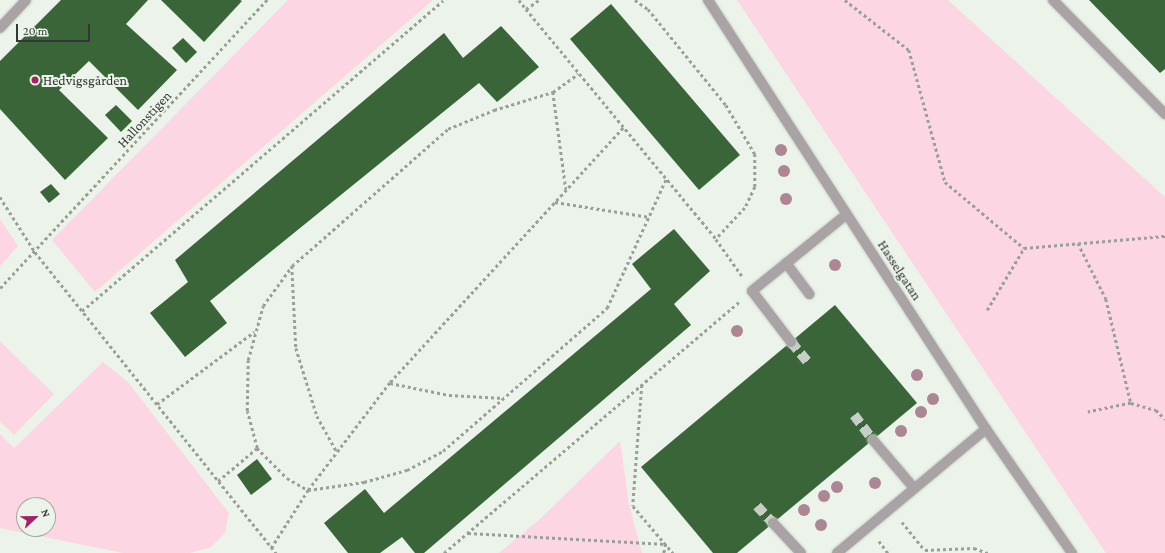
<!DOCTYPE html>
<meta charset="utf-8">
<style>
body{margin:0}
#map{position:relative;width:1165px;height:553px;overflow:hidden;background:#ebf3ea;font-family:"Crimson Pro",serif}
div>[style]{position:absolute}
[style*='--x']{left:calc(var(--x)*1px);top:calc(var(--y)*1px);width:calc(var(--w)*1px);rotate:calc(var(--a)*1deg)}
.green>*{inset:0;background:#fcd7e3}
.building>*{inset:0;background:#396539}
.minor-tunnel>*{height:10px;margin-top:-5px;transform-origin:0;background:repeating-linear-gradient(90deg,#c6cec6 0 10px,transparent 0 15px)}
.path>*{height:2.5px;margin-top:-1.25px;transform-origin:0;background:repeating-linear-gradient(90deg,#9aa099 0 3px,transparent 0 6px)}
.roads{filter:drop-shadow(0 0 1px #c6cec6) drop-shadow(0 0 1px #c6cec6)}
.minor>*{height:10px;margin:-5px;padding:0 5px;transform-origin:5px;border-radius:5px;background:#a9a3a5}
.trees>*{width:12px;height:12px;margin:-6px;border-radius:50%;background:#ad8694}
.dots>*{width:11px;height:11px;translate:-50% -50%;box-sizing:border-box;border:2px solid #ebf3ea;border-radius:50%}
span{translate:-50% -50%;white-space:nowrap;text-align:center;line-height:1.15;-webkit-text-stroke:4px #ebf3ea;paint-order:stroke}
.poi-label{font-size:14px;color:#343834}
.left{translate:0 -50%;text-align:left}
.street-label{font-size:14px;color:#343834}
.north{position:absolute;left:16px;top:497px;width:40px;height:40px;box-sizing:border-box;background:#ebf3ea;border:1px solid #a2a8a1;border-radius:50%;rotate:68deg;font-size:11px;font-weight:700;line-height:16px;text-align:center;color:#343834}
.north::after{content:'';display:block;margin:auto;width:14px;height:18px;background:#a91f62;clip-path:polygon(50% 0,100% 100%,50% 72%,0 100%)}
.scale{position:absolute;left:16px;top:24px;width:74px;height:18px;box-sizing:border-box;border:2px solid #343834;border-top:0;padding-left:5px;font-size:12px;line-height:14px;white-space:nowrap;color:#343834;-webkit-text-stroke:3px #ebf3ea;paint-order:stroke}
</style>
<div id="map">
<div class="green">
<i style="clip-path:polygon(288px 0,433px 0,95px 292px,52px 240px)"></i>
<i style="clip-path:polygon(737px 0,948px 0,1165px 197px,1165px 553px,1106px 553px)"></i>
<i style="clip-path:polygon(0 219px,18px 246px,0 266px)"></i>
<i style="clip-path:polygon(0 341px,54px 394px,14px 435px,0 422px)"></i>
<i style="clip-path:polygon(evenodd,103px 362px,128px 382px,229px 513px,225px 533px,211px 547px,190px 553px,123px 553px,0 528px,0 434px,14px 448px,103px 362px,24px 505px,48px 505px,48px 529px,24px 529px,24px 505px)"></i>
<i style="clip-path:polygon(620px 441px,629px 504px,642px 553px,499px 553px,539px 520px)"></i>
</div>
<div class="building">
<i style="clip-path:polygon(61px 0,148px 0,126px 24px,177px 70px,138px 110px,89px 61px,59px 90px,108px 138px,65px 180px,0 109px,0 61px)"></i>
<i style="clip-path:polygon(161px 0,240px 0,242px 1px,204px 42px)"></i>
<i style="clip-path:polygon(1089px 0,1165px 0,1165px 69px,1160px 73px)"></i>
<i style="clip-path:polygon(611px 4px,740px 155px,699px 190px,570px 39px)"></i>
<i style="clip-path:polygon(501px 26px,539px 67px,497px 102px,479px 83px,210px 301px,227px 323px,185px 357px,150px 313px,188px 282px,175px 260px,444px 33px,463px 58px)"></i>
<i style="clip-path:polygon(183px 38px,197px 52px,186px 63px,172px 48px)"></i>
<i style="clip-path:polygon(116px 105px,132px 121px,121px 132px,105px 115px)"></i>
<i style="clip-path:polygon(51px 184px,60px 194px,49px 203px,40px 192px)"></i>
<i style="clip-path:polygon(674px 229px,710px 271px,674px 304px,691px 325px,424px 553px,415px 553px,402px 537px,380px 553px,348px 553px,324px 523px,365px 489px,384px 513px,651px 289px,632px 264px)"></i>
<i style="clip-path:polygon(835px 305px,917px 403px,737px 553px,713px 553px,641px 467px)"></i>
<i style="clip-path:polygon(257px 459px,272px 479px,251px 495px,237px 475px)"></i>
</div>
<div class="minor-tunnel">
<i style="--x:791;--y:342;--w:26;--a:50"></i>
<i style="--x:854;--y:415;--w:31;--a:53"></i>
<i style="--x:757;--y:506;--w:23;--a:47"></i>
</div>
<div class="path">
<i style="--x:519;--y:0;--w:11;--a:52"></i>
<i style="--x:526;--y:9;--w:16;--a:-35"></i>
<i style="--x:635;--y:0;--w:16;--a:35"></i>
<i style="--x:648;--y:9;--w:124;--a:50.9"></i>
<i style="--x:726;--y:105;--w:57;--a:59.4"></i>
<i style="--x:755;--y:154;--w:33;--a:90"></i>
<i style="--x:755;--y:187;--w:23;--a:115"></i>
<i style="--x:745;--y:208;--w:42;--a:133.1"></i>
<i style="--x:716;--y:239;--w:45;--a:54.9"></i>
<i style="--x:845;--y:0;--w:81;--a:38"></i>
<i style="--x:909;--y:50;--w:137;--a:74.7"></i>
<i style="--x:945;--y:182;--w:103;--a:39.9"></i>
<i style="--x:1024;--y:248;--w:142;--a:-4.9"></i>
<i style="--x:526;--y:9;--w:298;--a:50.4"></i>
<i style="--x:553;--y:92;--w:98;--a:82.4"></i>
<i style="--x:0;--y:197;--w:65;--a:57.5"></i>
<i style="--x:35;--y:252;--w:386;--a:51.3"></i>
<i style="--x:555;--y:202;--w:96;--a:9"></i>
<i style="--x:1078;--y:243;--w:63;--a:63.4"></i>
<i style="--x:1106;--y:299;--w:107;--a:76.5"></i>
<i style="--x:1131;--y:403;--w:44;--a:168.2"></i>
<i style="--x:292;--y:266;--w:82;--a:87.2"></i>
<i style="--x:296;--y:348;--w:71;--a:72.8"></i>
<i style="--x:317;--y:416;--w:41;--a:60.9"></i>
<i style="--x:0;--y:288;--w:393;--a:-47.2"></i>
<i style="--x:987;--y:310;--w:72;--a:-59.2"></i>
<i style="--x:82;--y:311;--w:476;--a:-40.7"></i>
<i style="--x:390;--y:383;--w:60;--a:11.5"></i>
<i style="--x:449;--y:395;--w:55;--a:3.1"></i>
<i style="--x:642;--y:385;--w:121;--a:94.3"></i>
<i style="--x:633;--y:506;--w:62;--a:49.6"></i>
<i style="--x:1131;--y:403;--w:26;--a:16"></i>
<i style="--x:1156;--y:410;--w:13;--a:45"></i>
<i style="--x:157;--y:404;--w:121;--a:-36.6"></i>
<i style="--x:257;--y:448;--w:42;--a:45"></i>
<i style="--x:287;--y:478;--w:24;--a:30"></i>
<i style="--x:308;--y:490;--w:57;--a:-8.1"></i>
<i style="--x:364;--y:482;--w:45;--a:-15.6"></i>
<i style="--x:407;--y:470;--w:41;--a:-27.8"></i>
<i style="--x:443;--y:451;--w:218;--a:-41.1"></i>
<i style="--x:607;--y:308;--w:142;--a:-65.4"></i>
<i style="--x:218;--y:481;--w:51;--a:-40.2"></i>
<i style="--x:257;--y:448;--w:38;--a:-105"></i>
<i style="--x:247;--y:411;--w:51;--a:-88.9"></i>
<i style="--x:248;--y:360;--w:56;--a:-74.5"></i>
<i style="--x:263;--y:306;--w:49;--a:-54.1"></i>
<i style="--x:292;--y:266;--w:208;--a:-41.3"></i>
<i style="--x:448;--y:129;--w:50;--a:-22.4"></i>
<i style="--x:494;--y:110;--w:62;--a:-17"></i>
<i style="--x:553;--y:92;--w:31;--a:-36"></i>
<i style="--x:902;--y:522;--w:36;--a:51"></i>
<i style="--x:925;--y:550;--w:49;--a:-2.3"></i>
<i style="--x:974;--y:548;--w:15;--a:20"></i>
<i style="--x:468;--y:533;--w:198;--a:3.2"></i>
<i style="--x:666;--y:544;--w:9;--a:103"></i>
<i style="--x:879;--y:541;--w:15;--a:53"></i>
<i style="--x:271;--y:548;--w:69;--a:-57.5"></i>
<i style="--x:308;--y:490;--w:136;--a:-52.8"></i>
<i style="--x:390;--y:382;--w:345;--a:-47.5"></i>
<i style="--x:444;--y:553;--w:387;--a:-40.4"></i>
</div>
<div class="roads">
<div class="minor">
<i style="--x:708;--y:0;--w:511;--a:57.06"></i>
<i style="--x:986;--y:429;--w:151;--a:55.3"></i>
<i style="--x:1053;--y:0;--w:160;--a:45.5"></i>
<i style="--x:0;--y:28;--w:38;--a:-47"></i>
<i style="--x:786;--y:263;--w:39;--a:53"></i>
<i style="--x:791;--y:342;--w:64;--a:-127.4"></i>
<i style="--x:752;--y:291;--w:122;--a:-39"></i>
<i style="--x:873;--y:440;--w:63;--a:49.5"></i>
<i style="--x:773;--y:523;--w:41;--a:47"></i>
<i style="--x:837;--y:553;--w:194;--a:-39.8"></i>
</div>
</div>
<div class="trees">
<i style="left:781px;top:150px"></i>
<i style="left:784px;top:171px"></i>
<i style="left:786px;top:199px"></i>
<i style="left:835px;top:265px"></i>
<i style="left:737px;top:331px"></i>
<i style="left:917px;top:375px"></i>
<i style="left:933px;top:399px"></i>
<i style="left:921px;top:412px"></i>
<i style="left:901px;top:431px"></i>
<i style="left:875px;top:483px"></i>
<i style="left:837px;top:487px"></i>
<i style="left:824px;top:496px"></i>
<i style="left:804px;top:510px"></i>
<i style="left:821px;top:525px"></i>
</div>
<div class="dots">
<i style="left:35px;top:80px;background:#a91f62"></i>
</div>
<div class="poi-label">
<span class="left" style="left:43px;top:80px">Hedvigsgården</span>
</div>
<div class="street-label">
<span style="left:144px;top:119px;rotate:-47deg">Hallonstigen</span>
<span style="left:900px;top:270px;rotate:57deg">Hasselgatan</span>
</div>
<div class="north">N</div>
<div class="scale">20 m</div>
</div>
